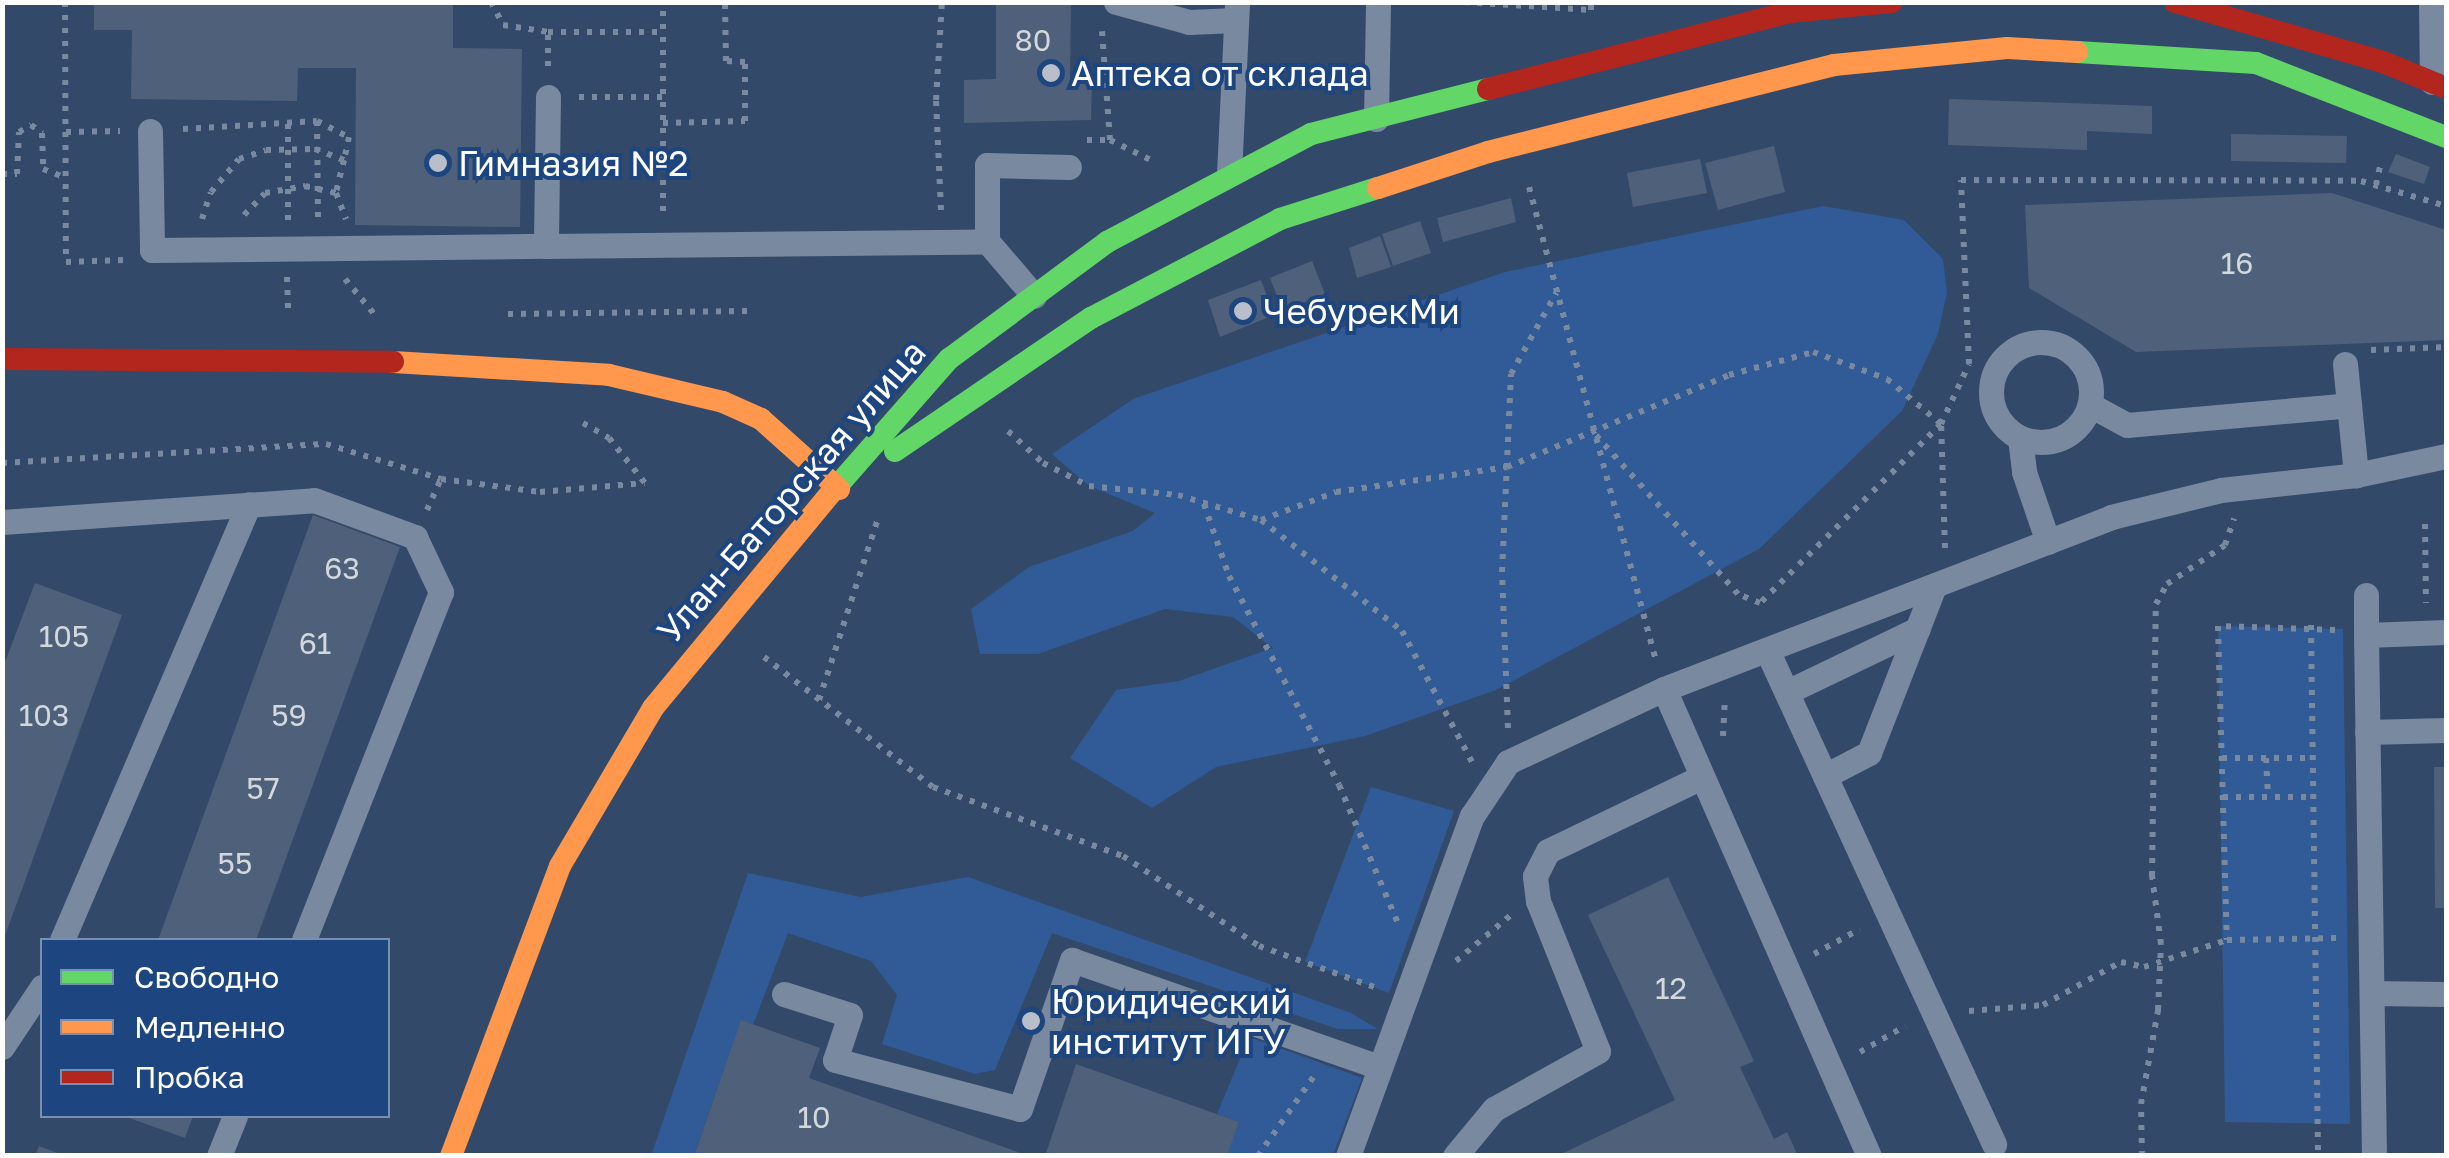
<!DOCTYPE html>
<meta charset="utf-8">
<style>
body{margin:0}
#map{position:relative;width:2449px;height:1158px;overflow:hidden;background:#334969;font-family:"Golos Text",sans-serif}
div>[style]{position:absolute}
[style*='--x']{left:calc(var(--x)*1px);top:calc(var(--y)*1px);width:calc(var(--w)*1px);rotate:calc(var(--a)*1deg)}
.green>*{inset:0;background:#305b96}
.building>*{inset:0;background:#4f617a}
.path>*{height:6px;margin-top:-3px;transform-origin:0;background:repeating-linear-gradient(90deg,#79899f 0 5px,transparent 0 13px)}
.lane>*{height:25px;margin:-12.5px;padding:0 12.5px;transform-origin:12.5px;border-radius:12.5px;background:#79899f}
.lane>.ring{margin:-12.5px;padding:0;box-sizing:content-box;background:none;border:25px solid #79899f;border-radius:50%}
.fast>*{height:22px;margin:-11px;padding:0 11px;transform-origin:11px;border-radius:11px;background:#63d668}
.slow>*{height:22px;margin:-11px;padding:0 11px;transform-origin:11px;border-radius:11px;background:#ff974d}
.jam>*{height:22px;margin:-11px;padding:0 11px;transform-origin:11px;border-radius:11px;background:#b3261e}
.dots>*{width:28px;height:28px;translate:-50% -50%;box-sizing:border-box;border:5px solid #1d457f;border-radius:50%}
span{translate:-50% -50%;white-space:nowrap;text-align:center;line-height:1.15;-webkit-text-stroke:8px #1d457f;paint-order:stroke}
.number-label{font-size:30px;color:#d3d8de}
.number-label span{-webkit-text-stroke-width:0}
.poi-label{font-size:35px;color:#fff}
.left{translate:0 -50%;text-align:left}
.street-label{font-size:35px;color:#fff}
.frame{position:absolute;inset:0;border:5px solid #fff;pointer-events:none}
.legend{position:absolute;left:40px;top:938px;width:350px;height:180px;box-sizing:border-box;background:#1d457f;border:2px solid #778fb2;margin:0;padding:12px 18px;list-style:none;font-size:30px;color:#fff}
.legend li{display:flex;align-items:center;gap:20px;height:50px}
.legend b{width:50px;border:2px solid #778fb2}
</style>
<div id="map">
<div class="green">
<i style="clip-path:polygon(1823px 206px,1904px 220px,1943px 259px,1947px 293px,1938px 334px,1902px 411px,1759px 549px,1496px 690px,1365px 736px,1216px 767px,1152px 808px,1070px 758px,1116px 690px,1179px 681px,1273px 648px,1233px 617px,1165px 609px,1038px 654px,980px 654px,971px 609px,1029px 567px,1133px 531px,1155px 513px,1089px 486px,1052px 454px,1133px 399px,1505px 272px)"></i>
<i style="clip-path:polygon(2218px 626px,2343px 629px,2350px 1124px,2225px 1122px)"></i>
<i style="clip-path:polygon(1371px 787px,1454px 811px,1389px 993px,1305px 962px)"></i>
<i style="clip-path:polygon(748px 873px,861px 897px,968px 877px,1351px 1013px,1378px 1029px,1338px 1029px,1052px 933px,995px 1070px,975px 1074px,882px 1044px,897px 995px,871px 961px,788px 933px,753px 1025px,741px 1021px,694px 1155px,651px 1156px)"></i>
<i style="clip-path:polygon(1249px 1037px,1362px 1078px,1333px 1155px,1227px 1155px,1239px 1122px,1217px 1114px)"></i>
</div>
<div class="building">
<i style="clip-path:polygon(94px 2px,453px 2px,453px 48px,522px 49px,520px 227px,355px 225px,356px 68px,298px 68px,297px 101px,131px 99px,132px 30px,94px 30px)"></i>
<i style="clip-path:polygon(996px 2px,1071px 2px,1070px 78px,1092px 78px,1091px 120px,964px 123px,964px 80px,996px 79px)"></i>
<i style="clip-path:polygon(1949px 99px,2152px 106px,2152px 134px,2087px 131px,2087px 150px,1948px 145px)"></i>
<i style="clip-path:polygon(2231px 134px,2347px 136px,2346px 163px,2231px 161px)"></i>
<i style="clip-path:polygon(1774px 146px,1785px 192px,1718px 210px,1705px 163px)"></i>
<i style="clip-path:polygon(2396px 154px,2430px 167px,2424px 184px,2388px 172px)"></i>
<i style="clip-path:polygon(1700px 159px,1707px 193px,1633px 207px,1627px 173px)"></i>
<i style="clip-path:polygon(2332px 193px,2446px 230px,2446px 340px,2136px 352px,2029px 288px,2025px 205px)"></i>
<i style="clip-path:polygon(1511px 198px,1516px 222px,1443px 242px,1437px 218px)"></i>
<i style="clip-path:polygon(1420px 221px,1431px 253px,1393px 266px,1382px 234px)"></i>
<i style="clip-path:polygon(1380px 236px,1391px 267px,1357px 278px,1349px 248px)"></i>
<i style="clip-path:polygon(1312px 261px,1325px 294px,1283px 311px,1270px 278px)"></i>
<i style="clip-path:polygon(1261px 280px,1274px 315px,1220px 337px,1208px 300px)"></i>
<i style="clip-path:polygon(313px 515px,400px 547px,256px 940px,158px 940px)"></i>
<i style="clip-path:polygon(35px 583px,122px 615px,3px 941px,2px 670px)"></i>
<i style="clip-path:polygon(2434px 767px,2446px 767px,2446px 908px,2435px 908px)"></i>
<i style="clip-path:polygon(1668px 877px,1754px 1061px,1740px 1067px,1774px 1139px,1787px 1132px,1798px 1156px,1557px 1156px,1675px 1100px,1588px 915px)"></i>
<i style="clip-path:polygon(741px 1020px,820px 1048px,809px 1078px,1029px 1156px,694px 1156px)"></i>
<i style="clip-path:polygon(1076px 1064px,1239px 1122px,1227px 1156px,1045px 1156px)"></i>
<i style="clip-path:polygon(124px 1116px,193px 1116px,185px 1138px)"></i>
<i style="clip-path:polygon(39px 1146px,63px 1155px,63px 1156px,35px 1156px)"></i>
</div>
<div class="path">
<i style="--x:65;--y:2;--w:260;--a:89.8"></i>
<i style="--x:66;--y:262;--w:58;--a:-2"></i>
<i style="--x:491;--y:2;--w:26;--a:62"></i>
<i style="--x:503;--y:25;--w:46;--a:8.8"></i>
<i style="--x:1464;--y:2;--w:127;--a:3.6"></i>
<i style="--x:1591;--y:10;--w:8;--a:-90"></i>
<i style="--x:548;--y:66;--w:34;--a:-90"></i>
<i style="--x:548;--y:32;--w:116;--a:0"></i>
<i style="--x:579;--y:97;--w:84;--a:0"></i>
<i style="--x:317;--y:121;--w:99;--a:89.4"></i>
<i style="--x:663;--y:123;--w:82;--a:-1.4"></i>
<i style="--x:745;--y:121;--w:59;--a:-90"></i>
<i style="--x:745;--y:62;--w:19;--a:-177"></i>
<i style="--x:726;--y:61;--w:59;--a:-91"></i>
<i style="--x:183;--y:129;--w:134;--a:-3.4"></i>
<i style="--x:317;--y:121;--w:36;--a:27"></i>
<i style="--x:349;--y:137;--w:24;--a:102"></i>
<i style="--x:66;--y:132;--w:54;--a:-1.1"></i>
<i style="--x:1087;--y:140;--w:23;--a:0"></i>
<i style="--x:1110;--y:140;--w:109;--a:-94.2"></i>
<i style="--x:1110;--y:140;--w:50;--a:26.1"></i>
<i style="--x:2;--y:174;--w:15;--a:0"></i>
<i style="--x:17;--y:174;--w:42;--a:-87.3"></i>
<i style="--x:19;--y:132;--w:14;--a:-30"></i>
<i style="--x:31;--y:125;--w:14;--a:36"></i>
<i style="--x:42;--y:133;--w:36;--a:88"></i>
<i style="--x:43;--y:169;--w:25;--a:21"></i>
<i style="--x:2376;--y:185;--w:24;--a:-78"></i>
<i style="--x:1529;--y:187;--w:488;--a:75"></i>
<i style="--x:941;--y:210;--w:110;--a:-92.6"></i>
<i style="--x:936;--y:100;--w:98;--a:-86.5"></i>
<i style="--x:663;--y:211;--w:209;--a:-90"></i>
<i style="--x:244;--y:215;--w:30;--a:-46"></i>
<i style="--x:265;--y:193;--w:41;--a:-9.9"></i>
<i style="--x:305;--y:186;--w:32;--a:13"></i>
<i style="--x:336;--y:193;--w:28;--a:69"></i>
<i style="--x:202;--y:219;--w:28;--a:-72"></i>
<i style="--x:211;--y:192;--w:43;--a:-49.7"></i>
<i style="--x:239;--y:159;--w:28;--a:-18"></i>
<i style="--x:266;--y:150;--w:49;--a:-1.2"></i>
<i style="--x:315;--y:149;--w:31;--a:21"></i>
<i style="--x:344;--y:160;--w:34;--a:104"></i>
<i style="--x:288;--y:220;--w:99;--a:-90"></i>
<i style="--x:287;--y:277;--w:38;--a:88"></i>
<i style="--x:345;--y:279;--w:47;--a:50.2"></i>
<i style="--x:508;--y:314;--w:239;--a:-0.7"></i>
<i style="--x:2371;--y:350;--w:75;--a:-2.3"></i>
<i style="--x:583;--y:423;--w:30;--a:30"></i>
<i style="--x:609;--y:438;--w:58;--a:51.3"></i>
<i style="--x:1008;--y:431;--w:47;--a:42.4"></i>
<i style="--x:1043;--y:463;--w:51;--a:26.6"></i>
<i style="--x:1089;--y:486;--w:89;--a:5.8"></i>
<i style="--x:1178;--y:495;--w:87;--a:16.8"></i>
<i style="--x:1261;--y:520;--w:179;--a:38.2"></i>
<i style="--x:1402;--y:631;--w:149;--a:61.9"></i>
<i style="--x:2;--y:463;--w:325;--a:-3.4"></i>
<i style="--x:326;--y:444;--w:120;--a:16.9"></i>
<i style="--x:441;--y:479;--w:100;--a:7.5"></i>
<i style="--x:540;--y:492;--w:105;--a:-4.9"></i>
<i style="--x:1204;--y:504;--w:76;--a:70.9"></i>
<i style="--x:1229;--y:576;--w:236;--a:62.2"></i>
<i style="--x:1339;--y:785;--w:150;--a:66.9"></i>
<i style="--x:427;--y:510;--w:34;--a:-66"></i>
<i style="--x:1261;--y:520;--w:80;--a:-20.5"></i>
<i style="--x:1336;--y:492;--w:173;--a:-8.3"></i>
<i style="--x:1507;--y:467;--w:240;--a:-22.5"></i>
<i style="--x:1729;--y:375;--w:87;--a:-15.3"></i>
<i style="--x:1813;--y:352;--w:79;--a:20"></i>
<i style="--x:1887;--y:379;--w:70;--a:39.8"></i>
<i style="--x:1941;--y:424;--w:255;--a:135.3"></i>
<i style="--x:1760;--y:603;--w:24;--a:-158"></i>
<i style="--x:1738;--y:594;--w:216;--a:-131.8"></i>
<i style="--x:2425;--y:524;--w:79;--a:89.3"></i>
<i style="--x:1945;--y:548;--w:124;--a:-91.8"></i>
<i style="--x:1941;--y:424;--w:66;--a:-65"></i>
<i style="--x:1969;--y:364;--w:184;--a:-92.5"></i>
<i style="--x:1961;--y:180;--w:400;--a:0.1"></i>
<i style="--x:2361;--y:181;--w:89;--a:16.4"></i>
<i style="--x:2311;--y:625;--w:531;--a:89.24"></i>
<i style="--x:2335;--y:630;--w:117;--a:-178"></i>
<i style="--x:2218;--y:626;--w:314;--a:88.4"></i>
<i style="--x:2227;--y:940;--w:110;--a:-1"></i>
<i style="--x:764;--y:657;--w:213;--a:37.6"></i>
<i style="--x:933;--y:787;--w:202;--a:20"></i>
<i style="--x:1123;--y:856;--w:163;--a:33.5"></i>
<i style="--x:1259;--y:946;--w:125;--a:19.6"></i>
<i style="--x:819;--y:700;--w:191;--a:-72"></i>
<i style="--x:1508;--y:728;--w:156;--a:-92.2"></i>
<i style="--x:1502;--y:572;--w:198;--a:-87.4"></i>
<i style="--x:1511;--y:374;--w:93;--a:-60.9"></i>
<i style="--x:1723;--y:736;--w:38;--a:-87"></i>
<i style="--x:2222;--y:758;--w:90;--a:0"></i>
<i style="--x:2266;--y:758;--w:39;--a:87"></i>
<i style="--x:2223;--y:797;--w:90;--a:0"></i>
<i style="--x:1814;--y:954;--w:52;--a:-28.5"></i>
<i style="--x:1456;--y:961;--w:72;--a:-39.9"></i>
<i style="--x:1969;--y:1011;--w:74;--a:-4.6"></i>
<i style="--x:2043;--y:1005;--w:89;--a:-28.9"></i>
<i style="--x:2121;--y:962;--w:24;--a:12"></i>
<i style="--x:2144;--y:967;--w:87;--a:-18"></i>
<i style="--x:1860;--y:1052;--w:52;--a:-30"></i>
<i style="--x:1258;--y:1156;--w:98;--a:-55"></i>
<i style="--x:2142;--y:1156;--w:52;--a:-91.1"></i>
<i style="--x:2141;--y:1104;--w:96;--a:-79.7"></i>
<i style="--x:2158;--y:1010;--w:66;--a:-87.4"></i>
<i style="--x:2161;--y:944;--w:69;--a:-97.5"></i>
<i style="--x:2152;--y:876;--w:272;--a:-89.2"></i>
<i style="--x:2156;--y:604;--w:23;--a:-61"></i>
<i style="--x:2167;--y:584;--w:70;--a:-33.9"></i>
<i style="--x:2225;--y:545;--w:28;--a:-71"></i>
</div>
<div class="lane">
<i style="--x:1116;--y:2;--w:76;--a:15.3"></i>
<i style="--x:1189;--y:22;--w:47;--a:-2.4"></i>
<i style="--x:2431;--y:2;--w:80;--a:89.3"></i>
<i style="--x:548;--y:97;--w:149;--a:90.8"></i>
<i style="--x:546;--y:246;--w:441;--a:-0.6"></i>
<i style="--x:1376;--y:119;--w:117;--a:-89"></i>
<i style="--x:150;--y:131;--w:119;--a:89"></i>
<i style="--x:152;--y:250;--w:394;--a:-0.6"></i>
<i style="--x:1229;--y:174;--w:172;--a:-87.3"></i>
<i style="--x:1034;--y:296;--w:72;--a:-130.5"></i>
<i style="--x:987;--y:241;--w:76;--a:-90"></i>
<i style="--x:987;--y:165;--w:82;--a:1.4"></i>
<i class="ring" style="left:1991px;top:342px;width:75px;height:75px"></i>
<i style="--x:2345;--y:364;--w:112;--a:84.3"></i>
<i style="--x:2090;--y:405;--w:42;--a:28.4"></i>
<i style="--x:2127;--y:425;--w:223;--a:-5.1"></i>
<i style="--x:2020;--y:438;--w:34;--a:83"></i>
<i style="--x:2024;--y:472;--w:74;--a:71.1"></i>
<i style="--x:2;--y:522;--w:313;--a:-4"></i>
<i style="--x:314;--y:500;--w:108;--a:20.1"></i>
<i style="--x:415;--y:537;--w:61;--a:64.7"></i>
<i style="--x:441;--y:592;--w:374;--a:111.5"></i>
<i style="--x:2366;--y:595;--w:40;--a:90"></i>
<i style="--x:1767;--y:650;--w:544;--a:65.32"></i>
<i style="--x:1664;--y:689;--w:510;--a:66.3"></i>
<i style="--x:1787;--y:692;--w:145;--a:-25.7"></i>
<i style="--x:2367;--y:732;--w:79;--a:-1.5"></i>
<i style="--x:1825;--y:776;--w:50;--a:-27.6"></i>
<i style="--x:1869;--y:753;--w:179;--a:-68.7"></i>
<i style="--x:62;--y:940;--w:474;--a:-66.8"></i>
<i style="--x:2372;--y:993;--w:74;--a:0.8"></i>
<i style="--x:784;--y:994;--w:69;--a:17.7"></i>
<i style="--x:850;--y:1015;--w:47;--a:108.4"></i>
<i style="--x:835;--y:1060;--w:191;--a:14.8"></i>
<i style="--x:1020;--y:1109;--w:158;--a:-70.8"></i>
<i style="--x:1072;--y:960;--w:326;--a:19.2"></i>
<i style="--x:2;--y:1047;--w:72;--a:-56.3"></i>
<i style="--x:219;--y:1156;--w:43;--a:-68.2"></i>
<i style="--x:1348;--y:1156;--w:362;--a:-70"></i>
<i style="--x:1472;--y:816;--w:65;--a:-56.3"></i>
<i style="--x:1508;--y:762;--w:172;--a:-25.1"></i>
<i style="--x:1664;--y:689;--w:479;--a:-21"></i>
<i style="--x:2111;--y:517;--w:113;--a:-13.8"></i>
<i style="--x:2221;--y:490;--w:136;--a:-6.3"></i>
<i style="--x:2356;--y:475;--w:92;--a:-11.9"></i>
<i style="--x:1455;--y:1156;--w:61;--a:-50.3"></i>
<i style="--x:1494;--y:1109;--w:119;--a:-29.1"></i>
<i style="--x:1598;--y:1051;--w:162;--a:-111.8"></i>
<i style="--x:1538;--y:901;--w:25;--a:-97"></i>
<i style="--x:1535;--y:876;--w:28;--a:-63"></i>
<i style="--x:1548;--y:851;--w:171;--a:-25.7"></i>
<i style="--x:2374;--y:1156;--w:521;--a:-90.88"></i>
<i style="--x:2366;--y:635;--w:80;--a:-2.1"></i>
</div>
<div class="fast">
<i style="--x:2077;--y:52;--w:179;--a:3.5"></i>
<i style="--x:2256;--y:63;--w:204;--a:21.3"></i>
<i style="--x:895;--y:451;--w:237;--a:-34.2"></i>
<i style="--x:1091;--y:318;--w:213;--a:-27.6"></i>
<i style="--x:1280;--y:219;--w:103;--a:-17.6"></i>
<i style="--x:832;--y:492;--w:177;--a:-48.7"></i>
<i style="--x:949;--y:359;--w:197;--a:-36.5"></i>
<i style="--x:1107;--y:242;--w:231;--a:-27.9"></i>
<i style="--x:1311;--y:134;--w:183;--a:-14.3"></i>
</div>
<div class="slow">
<i style="--x:1378;--y:188;--w:116;--a:-18.1"></i>
<i style="--x:1488;--y:152;--w:357;--a:-14.1"></i>
<i style="--x:1834;--y:65;--w:174;--a:-5.6"></i>
<i style="--x:2007;--y:48;--w:70;--a:3.3"></i>
<i style="--x:393;--y:362;--w:216;--a:3.4"></i>
<i style="--x:609;--y:375;--w:117;--a:13.3"></i>
<i style="--x:723;--y:402;--w:42;--a:24.1"></i>
<i style="--x:761;--y:419;--w:105;--a:41.9"></i>
<i style="--x:451;--y:1156;--w:310;--a:-69.4"></i>
<i style="--x:560;--y:866;--w:183;--a:-59.5"></i>
<i style="--x:653;--y:708;--w:281;--a:-50.4"></i>
</div>
<div class="jam">
<i style="--x:2175;--y:2;--w:216;--a:16.1"></i>
<i style="--x:2383;--y:62;--w:68;--a:22.4"></i>
<i style="--x:1488;--y:89;--w:312;--a:-14.3"></i>
<i style="--x:1790;--y:12;--w:102;--a:-5.6"></i>
<i style="--x:2;--y:359;--w:391;--a:0.4"></i>
</div>
<div class="dots">
<i style="left:1051px;top:73px;background:#b8bfca"></i>
<i style="left:438px;top:163px;background:#b8bfca"></i>
<i style="left:1243px;top:311px;background:#b8bfca"></i>
<i style="left:1031px;top:1021px;background:#b8bfca"></i>
</div>
<div class="number-label">
<span style="left:1033px;top:40px">80</span>
<span style="left:2237px;top:263px">16</span>
<span style="left:342px;top:568px">63</span>
<span style="left:64px;top:636px">105</span>
<span style="left:315px;top:643px">61</span>
<span style="left:44px;top:715px">103</span>
<span style="left:289px;top:715px">59</span>
<span style="left:263px;top:788px">57</span>
<span style="left:235px;top:863px">55</span>
<span style="left:1671px;top:988px">12</span>
<span style="left:814px;top:1117px">10</span>
</div>
<div class="poi-label">
<span class="left" style="left:1071px;top:73px">Аптека от склада</span>
<span class="left" style="left:458px;top:163px">Гимназия №2</span>
<span class="left" style="left:1263px;top:311px">ЧебурекМи</span>
<span class="left" style="left:1051px;top:1021px">Юридический<br>институт ИГУ</span>
</div>
<div class="street-label">
<span style="left:791px;top:491px;rotate:-49deg">Улан-Баторская улица</span>
</div>
<div class="frame"></div>
<ul class="legend">
<li><b style="height:12px;background:#63d668"></b>Свободно</li>
<li><b style="height:12px;background:#ff974d"></b>Медленно</li>
<li><b style="height:12px;background:#b3261e"></b>Пробка</li>
</ul>
</div>
